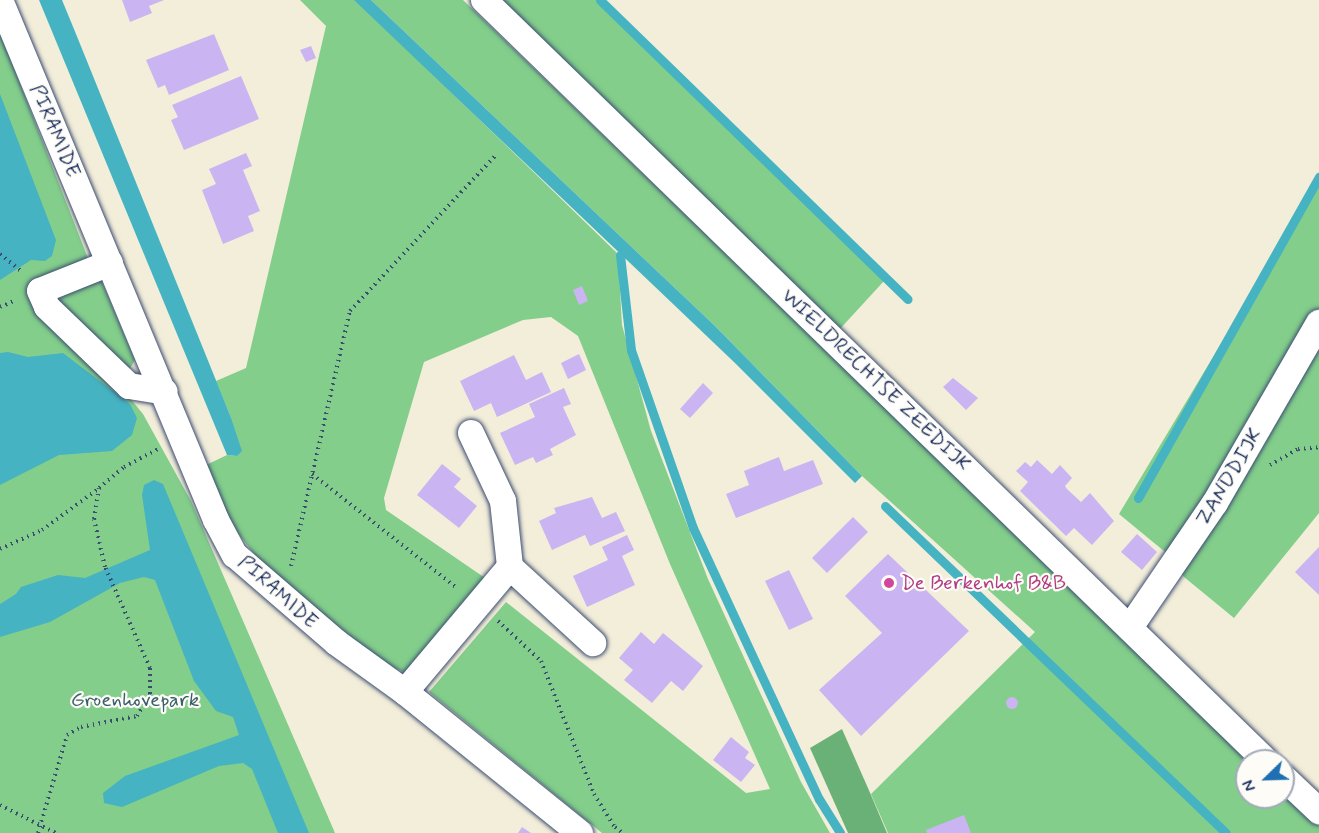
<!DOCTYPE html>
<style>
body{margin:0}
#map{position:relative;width:1319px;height:833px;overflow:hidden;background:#f3eeda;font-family:Mynerve,sans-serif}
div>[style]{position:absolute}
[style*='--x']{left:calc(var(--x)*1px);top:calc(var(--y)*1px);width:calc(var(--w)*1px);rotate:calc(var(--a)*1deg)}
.green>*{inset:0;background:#83ce8b}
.forest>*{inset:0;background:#6ab177}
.water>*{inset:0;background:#45b3c1}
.stream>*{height:9px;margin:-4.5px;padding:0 4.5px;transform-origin:4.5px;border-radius:4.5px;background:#45b3c1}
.building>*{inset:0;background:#cab4f1}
.round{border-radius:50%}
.path>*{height:4px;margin-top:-2px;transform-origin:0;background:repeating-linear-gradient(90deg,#3b4c71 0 1.5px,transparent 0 6px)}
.roads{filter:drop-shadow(0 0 2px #3b4c71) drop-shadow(0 0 2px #3b4c71)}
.minor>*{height:26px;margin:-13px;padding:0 13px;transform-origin:13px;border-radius:13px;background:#fff}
.dots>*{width:16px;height:16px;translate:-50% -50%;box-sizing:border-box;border:3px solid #fdfcf7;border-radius:50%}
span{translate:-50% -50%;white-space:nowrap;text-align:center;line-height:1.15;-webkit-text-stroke:4.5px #fdfcf7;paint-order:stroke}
.street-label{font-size:21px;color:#1b2f5e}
.hotel-label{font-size:21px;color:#b23c85}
.left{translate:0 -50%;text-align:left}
.park-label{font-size:21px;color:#3a5f6c}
.north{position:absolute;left:1235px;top:749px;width:60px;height:60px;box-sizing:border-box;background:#fdfcf7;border:2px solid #a3aaba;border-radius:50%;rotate:247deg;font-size:16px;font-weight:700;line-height:24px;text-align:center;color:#1b2f5e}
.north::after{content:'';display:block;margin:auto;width:21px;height:27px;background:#1f6fb2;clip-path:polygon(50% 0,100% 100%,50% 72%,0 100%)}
</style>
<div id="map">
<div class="green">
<i style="clip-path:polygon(300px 0,356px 0,618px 254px,622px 325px,651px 431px,708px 579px,801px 782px,830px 833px,602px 833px,429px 692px,506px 602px,746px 793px,770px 789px,670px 564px,578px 336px,551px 317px,523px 320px,424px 362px,384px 498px,386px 510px,488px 580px,412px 675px,386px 665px,264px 566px,233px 527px,206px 465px,227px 455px,237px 456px,230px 415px,216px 381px,246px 368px,326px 26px)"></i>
<i style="clip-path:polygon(371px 0,463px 0,1252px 761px,1247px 761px,1247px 797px,1283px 797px,1283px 791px,1319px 826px,1319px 833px,888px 833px,871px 794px,1035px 632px,862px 476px,715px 326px)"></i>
<i style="clip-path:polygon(498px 0,600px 0,884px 281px,839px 330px)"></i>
<i style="clip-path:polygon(0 32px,91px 266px,38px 286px,143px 414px,191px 501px,335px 833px,0 833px)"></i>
<i style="clip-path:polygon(1319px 180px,1319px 513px,1234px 618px,1184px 577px,1170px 556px,1119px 514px)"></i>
<i style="clip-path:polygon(94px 279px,102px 282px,135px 360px,129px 370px,59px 310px,59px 301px,66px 292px)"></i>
</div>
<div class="forest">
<i style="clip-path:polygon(842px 729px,871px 795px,887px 833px,848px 833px,810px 748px)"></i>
</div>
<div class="water">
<i style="clip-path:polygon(39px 0,62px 0,76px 34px,230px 415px,242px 451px,237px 456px,227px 455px)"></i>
<i style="clip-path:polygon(354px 0,371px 0,715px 326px,862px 476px,855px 483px,735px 363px)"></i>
<i style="clip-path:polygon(0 94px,56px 240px,52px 256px,45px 261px,31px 260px,0 280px)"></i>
<i style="clip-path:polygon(8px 352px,28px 357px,63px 353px,130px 404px,137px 418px,132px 435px,112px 451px,59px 455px,0 485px,0 353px)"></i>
<i style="clip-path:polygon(154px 480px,163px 484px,309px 833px,278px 833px,252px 769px,243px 763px,219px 766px,122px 807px,104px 803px,103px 793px,125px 776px,239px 735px,233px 717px,216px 711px,194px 681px,155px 580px,144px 577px,120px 583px,50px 622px,0 637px,0 604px,16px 594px,21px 587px,58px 575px,85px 578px,150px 550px,142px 495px,144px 485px)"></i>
</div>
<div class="stream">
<i style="--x:600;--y:0;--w:429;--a:44.2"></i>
<i style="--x:620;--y:255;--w:96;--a:83.4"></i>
<i style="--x:631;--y:350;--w:188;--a:70.8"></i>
<i style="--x:693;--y:528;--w:299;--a:65.1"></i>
<i style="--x:819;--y:799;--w:40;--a:58"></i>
<i style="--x:1138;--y:498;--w:369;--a:-60.6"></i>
<i style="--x:885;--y:506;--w:472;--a:43.8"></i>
</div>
<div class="building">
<i style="clip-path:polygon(122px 0,164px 0,149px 6px,152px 13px,130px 22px)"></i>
<i style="clip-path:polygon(214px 34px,229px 70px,169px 95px,165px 85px,158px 88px,146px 60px)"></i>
<i style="clip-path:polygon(311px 46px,316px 58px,306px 62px,300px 50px)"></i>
<i style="clip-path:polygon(241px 76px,259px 119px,184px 150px,171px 120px,178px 117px,172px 105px)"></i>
<i style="clip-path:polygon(246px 153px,252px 166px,243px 170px,260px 211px,248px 216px,254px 231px,223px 244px,202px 190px,216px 184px,209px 169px)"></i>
<i style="clip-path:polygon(582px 286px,588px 301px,579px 305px,573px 290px)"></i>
<i style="clip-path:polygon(579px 354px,586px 370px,568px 379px,561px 363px)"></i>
<i style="clip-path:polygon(514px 355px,526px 380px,542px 372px,551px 392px,497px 417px,491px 403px,474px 411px,460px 381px)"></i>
<i style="clip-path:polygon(953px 378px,978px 398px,966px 410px,943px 387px)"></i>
<i style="clip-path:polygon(703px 383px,713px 393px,690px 418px,680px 409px)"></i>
<i style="clip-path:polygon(564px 388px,571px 404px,563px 407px,576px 435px,550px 449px,553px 455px,536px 463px,533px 457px,515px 465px,500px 433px,535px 417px,529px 404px)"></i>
<i style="clip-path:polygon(779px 457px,784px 471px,813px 460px,823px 484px,736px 518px,726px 494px,749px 485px,744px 471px)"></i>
<i style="clip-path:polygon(1037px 460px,1052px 474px,1060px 465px,1072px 478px,1065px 486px,1067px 489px,1081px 502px,1090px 493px,1114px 521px,1092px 545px,1074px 528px,1066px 536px,1020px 491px,1028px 482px,1016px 471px,1025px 462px,1031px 467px)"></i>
<i style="clip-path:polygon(442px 464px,461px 479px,454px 487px,477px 506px,459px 528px,417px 495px)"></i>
<i style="clip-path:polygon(592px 497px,602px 518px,616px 512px,625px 531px,590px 546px,585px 535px,552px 550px,539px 521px,556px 513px,554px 508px)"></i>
<i style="clip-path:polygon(853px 517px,868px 532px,827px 573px,812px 558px)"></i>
<i style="clip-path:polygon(1137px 534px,1157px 552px,1142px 570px,1121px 552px)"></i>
<i style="clip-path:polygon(627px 535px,634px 550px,622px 556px,635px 585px,587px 607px,573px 576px,608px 560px,602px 547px)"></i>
<i style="clip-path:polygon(1319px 547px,1319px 595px,1295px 572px)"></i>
<i style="clip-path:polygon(888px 554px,969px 631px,861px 736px,819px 690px,882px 633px,845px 596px)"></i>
<i style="clip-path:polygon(789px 570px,813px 619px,789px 630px,765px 581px)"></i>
<i style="clip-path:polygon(641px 632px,654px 644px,663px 633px,703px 666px,683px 691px,671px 681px,652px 703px,624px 680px,633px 670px,619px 658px)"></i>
<i class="round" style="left:1006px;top:697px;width:12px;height:12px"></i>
<i style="clip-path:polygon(731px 737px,749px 752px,745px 758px,755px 765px,741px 782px,713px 760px)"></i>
<i style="clip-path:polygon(964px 815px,971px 833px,927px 833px,926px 830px)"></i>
<i style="clip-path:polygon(522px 827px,531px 833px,518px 833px)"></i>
</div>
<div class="path">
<i style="--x:0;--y:254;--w:28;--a:39"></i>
<i style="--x:0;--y:307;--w:15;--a:-23"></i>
<i style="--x:1270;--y:465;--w:32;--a:-30"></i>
<i style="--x:1298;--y:449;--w:21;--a:-5"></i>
<i style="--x:312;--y:474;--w:184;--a:38.2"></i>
<i style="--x:0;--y:549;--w:46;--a:-24.3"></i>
<i style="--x:42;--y:530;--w:69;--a:-36.2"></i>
<i style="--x:291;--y:566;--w:262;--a:-77"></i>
<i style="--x:350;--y:311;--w:212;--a:-46.9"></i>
<i style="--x:498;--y:621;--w:59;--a:42.9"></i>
<i style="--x:541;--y:661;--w:143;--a:68.3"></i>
<i style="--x:594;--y:794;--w:39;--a:58"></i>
<i style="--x:615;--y:827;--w:10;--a:37"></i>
<i style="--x:0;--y:805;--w:63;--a:26.6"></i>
<i style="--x:38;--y:833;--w:102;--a:-73.5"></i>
<i style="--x:67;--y:735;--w:16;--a:-30"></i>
<i style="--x:81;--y:727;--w:57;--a:-11.1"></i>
<i style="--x:137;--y:716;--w:26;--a:-59"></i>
<i style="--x:150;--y:694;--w:26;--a:-90"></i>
<i style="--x:150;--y:668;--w:111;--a:-114"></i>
<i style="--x:105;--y:567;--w:49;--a:-102.9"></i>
<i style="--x:94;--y:519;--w:31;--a:-81"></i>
<i style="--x:99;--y:488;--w:33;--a:-40"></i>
<i style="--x:124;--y:467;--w:38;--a:-28"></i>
</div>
<div class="roads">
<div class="minor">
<i style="--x:0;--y:0;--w:563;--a:67.44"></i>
<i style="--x:216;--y:520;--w:40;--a:62"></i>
<i style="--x:235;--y:555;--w:135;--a:40.8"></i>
<i style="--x:337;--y:643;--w:84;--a:35.8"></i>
<i style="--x:405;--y:692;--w:225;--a:38.9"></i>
<i style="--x:484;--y:0;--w:1091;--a:44.22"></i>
<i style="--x:110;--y:263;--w:75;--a:158.2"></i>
<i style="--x:40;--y:291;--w:17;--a:66"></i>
<i style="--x:47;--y:307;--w:114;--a:43.9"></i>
<i style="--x:129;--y:386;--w:36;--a:9"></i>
<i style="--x:471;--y:433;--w:75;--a:64.8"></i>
<i style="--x:503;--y:501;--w:66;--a:83.9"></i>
<i style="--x:510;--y:567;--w:113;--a:42.5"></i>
<i style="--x:1131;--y:626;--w:149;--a:-55.7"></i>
<i style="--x:1215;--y:503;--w:208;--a:-60"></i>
<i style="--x:405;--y:692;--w:163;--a:-50"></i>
<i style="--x:1283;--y:777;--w:50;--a:43.4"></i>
</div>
</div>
<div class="dots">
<i style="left:889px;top:583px;background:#d1479c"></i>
</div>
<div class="street-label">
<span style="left:55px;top:131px;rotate:67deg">PIRAMIDE</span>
<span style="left:876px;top:380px;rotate:44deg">WIELDRECHTSE ZEEDIJK</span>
<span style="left:1229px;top:477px;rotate:-59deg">ZANDDIJK</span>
<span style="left:278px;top:592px;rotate:42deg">PIRAMIDE</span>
</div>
<div class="hotel-label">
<span class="left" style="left:901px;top:583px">De Berkenhof B&amp;B</span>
</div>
<div class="park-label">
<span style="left:135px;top:700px">Groenhovepark</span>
</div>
<div class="north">N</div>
</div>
